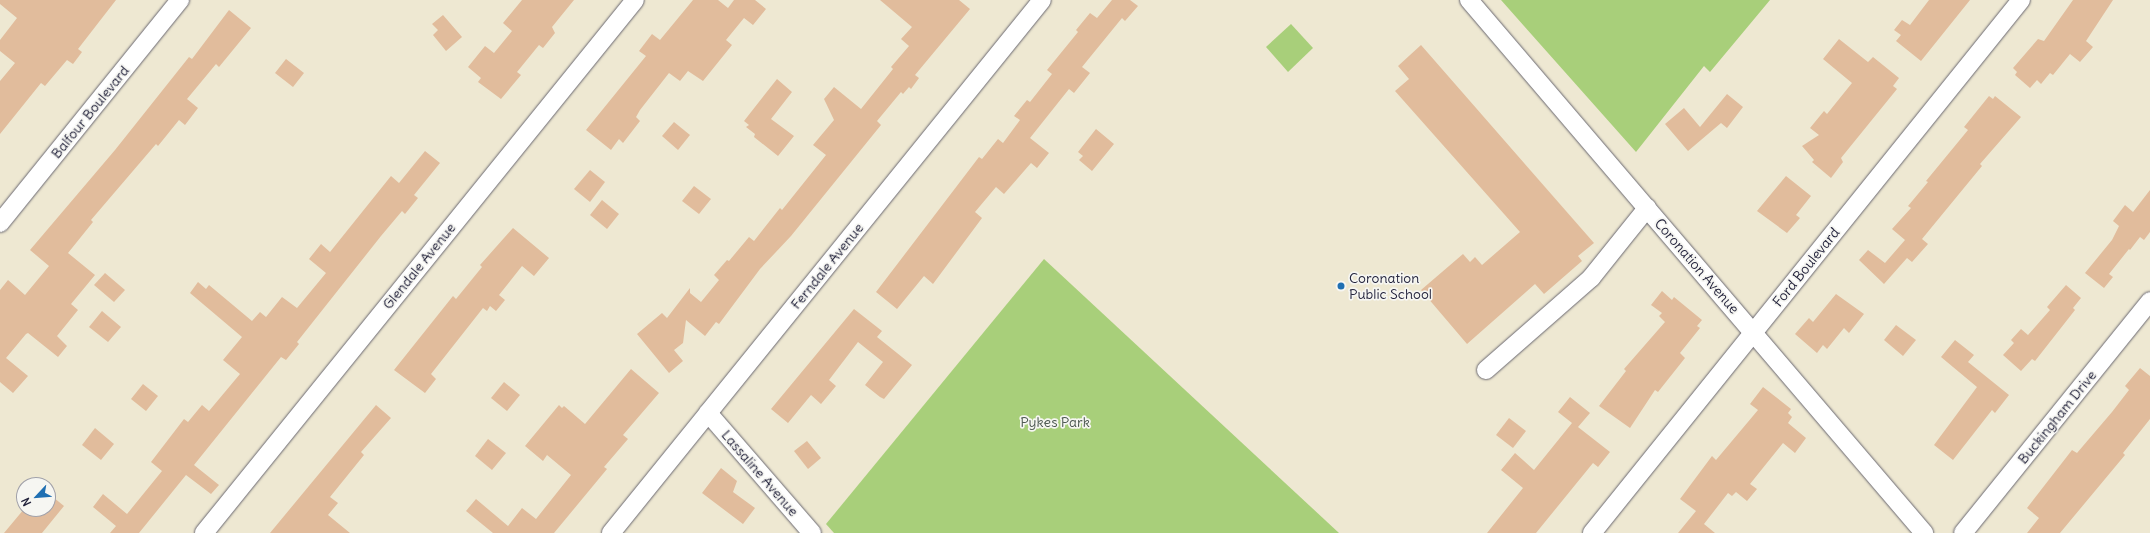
<!DOCTYPE html>
<style>
body{margin:0}
#map{position:relative;width:2150px;height:533px;overflow:hidden;background:#eee8d2;font-family:Delius,sans-serif}
div>[style]{position:absolute}
[style*='--x']{left:calc(var(--x)*1px);top:calc(var(--y)*1px);width:calc(var(--w)*1px);rotate:calc(var(--a)*1deg)}
.green>*{inset:0;background:#a8cf7a}
.building>*{inset:0;background:#e1bc9c}
.roads{filter:drop-shadow(0 0 1px #696770) drop-shadow(0 0 1px #696770)}
.minor>*{height:18px;margin:-9px;padding:0 9px;transform-origin:9px;border-radius:9px;background:#fff}
.dots>*{width:11px;height:11px;translate:-50% -50%;box-sizing:border-box;border:2px solid #f6f6f2;border-radius:50%}
span{translate:-50% -50%;white-space:nowrap;text-align:center;line-height:1.15;-webkit-text-stroke:3.5px #f6f6f2;paint-order:stroke}
.street-label{font-size:14px;color:#22223b}
.poi-label{font-size:14px;color:#22223b}
.left{translate:0 -50%;text-align:left}
.park-label{font-size:14px;color:#4a564e}
.north{position:absolute;left:16px;top:477px;width:40px;height:40px;box-sizing:border-box;background:#f6f6f2;border:1px solid #a1a1a9;border-radius:50%;rotate:244deg;font-size:11px;font-weight:700;line-height:16px;text-align:center;color:#22223b}
.north::after{content:'';display:block;margin:auto;width:14px;height:18px;background:#1f6fb2;clip-path:polygon(50% 0,100% 100%,50% 72%,0 100%)}
</style>
<div id="map">
<div class="green">
<i style="clip-path:polygon(1501px 0,1770px 0,1710px 72px,1704px 66px,1636px 152px)"></i>
<i style="clip-path:polygon(1291px 24px,1313px 48px,1288px 72px,1266px 47px)"></i>
<i style="clip-path:polygon(1044px 259px,1339px 533px,834px 533px,826px 524px)"></i>
</div>
<div class="building">
<i style="clip-path:polygon(0 0,116px 0,78px 49px,82px 52px,73px 64px,67px 60px,45px 86px,41px 83px,0 134px,0 81px,15px 63px,0 51px,0 40px,17px 18px,0 4px)"></i>
<i style="clip-path:polygon(522px 0,574px 0,552px 27px,555px 33px,543px 48px,539px 45px,517px 72px,521px 75px,501px 99px,478px 82px,481px 78px,468px 67px,485px 46px,494px 53px,512px 31px,503px 23px)"></i>
<i style="clip-path:polygon(693px 0,718px 0,728px 8px,734px 0,755px 0,766px 9px,753px 25px,744px 18px,726px 40px,732px 45px,703px 81px,688px 71px,680px 81px,669px 73px,640px 110px,636px 117px,640px 121px,623px 143px,619px 139px,611px 150px,586px 130px,646px 56px,639px 51px,652px 34px,660px 40px)"></i>
<i style="clip-path:polygon(880px 0,959px 0,970px 9px,915px 75px,919px 78px,911px 89px,909px 87px,903px 94px,901px 92px,877px 121px,881px 125px,791px 236px,760px 269px,719px 324px,716px 322px,705px 336px,686px 320px,683px 343px,674px 350px,683px 361px,669px 373px,637px 334px,662px 313px,667px 318px,690px 288px,690px 293px,701px 302px,719px 280px,714px 275px,727px 260px,729px 261px,749px 237px,754px 241px,780px 208px,782px 210px,826px 155px,813px 145px,834px 120px,824px 99px,834px 87px,861px 109px,893px 69px,891px 67px,909px 46px,901px 39px,912px 27px)"></i>
<i style="clip-path:polygon(1112px 0,1130px 0,1138px 6px,1125px 21px,1122px 18px,1082px 67px,1090px 73px,1074px 93px,1069px 89px,1030px 138px,1049px 153px,1037px 168px,1031px 163px,1004px 194px,996px 187px,975px 212px,982px 218px,933px 284px,924px 276px,897px 309px,876px 292px,979px 157px,982px 159px,998px 139px,1003px 143px,1020px 120px,1014px 116px,1027px 100px,1030px 102px,1052px 74px,1047px 70px,1078px 32px,1076px 30px,1090px 13px,1097px 18px)"></i>
<i style="clip-path:polygon(1929px 0,1970px 0,1921px 61px,1896px 41px,1901px 35px,1894px 30px,1902px 20px,1910px 25px)"></i>
<i style="clip-path:polygon(2073px 0,2113px 0,2086px 41px,2093px 47px,2080px 62px,2070px 54px,2053px 75px,2050px 73px,2041px 84px,2037px 80px,2030px 88px,2015px 75px,2017px 72px,2013px 68px,2038px 39px,2044px 41px)"></i>
<i style="clip-path:polygon(229px 10px,251px 28px,219px 67px,216px 64px,187px 99px,198px 108px,185px 125px,179px 120px,158px 146px,156px 144px,91px 220px,93px 222px,68px 253px,95px 275px,71px 304px,78px 310px,57px 336px,67px 346px,58px 357px,28px 333px,26px 334px,6px 358px,28px 376px,13px 393px,0 382px,0 290px,8px 280px,25px 295px,49px 266px,30px 250px,115px 150px,189px 57px,192px 59px)"></i>
<i style="clip-path:polygon(443px 15px,462px 37px,446px 51px,433px 35px,438px 30px,432px 24px)"></i>
<i style="clip-path:polygon(1839px 39px,1868px 62px,1873px 57px,1899px 78px,1893px 86px,1897px 89px,1841px 158px,1843px 162px,1831px 178px,1812px 162px,1814px 160px,1802px 146px,1819px 135px,1810px 128px,1824px 111px,1827px 114px,1852px 83px,1823px 59px)"></i>
<i style="clip-path:polygon(1421px 45px,1594px 243px,1578px 256px,1582px 261px,1544px 294px,1535px 284px,1467px 344px,1421px 290px,1463px 254px,1470px 262px,1475px 257px,1482px 265px,1520px 232px,1395px 91px,1409px 79px,1398px 66px)"></i>
<i style="clip-path:polygon(286px 59px,304px 73px,293px 87px,275px 73px)"></i>
<i style="clip-path:polygon(777px 79px,792px 92px,771px 119px,794px 136px,778px 156px,754px 137px,755px 134px,746px 127px,749px 125px,744px 121px)"></i>
<i style="clip-path:polygon(1727px 94px,1743px 107px,1727px 128px,1721px 123px,1688px 151px,1665px 124px,1684px 108px,1700px 127px)"></i>
<i style="clip-path:polygon(1989px 96px,1993px 99px,1995px 96px,2021px 117px,1980px 164px,1982px 166px,1922px 239px,1928px 244px,1912px 262px,1907px 258px,1884px 284px,1859px 260px,1868px 250px,1885px 263px,1905px 240px,1892px 229px,1911px 208px,1908px 206px,1928px 182px,1926px 181px,1968px 130px,1964px 127px)"></i>
<i style="clip-path:polygon(674px 122px,690px 135px,678px 150px,662px 136px)"></i>
<i style="clip-path:polygon(1096px 129px,1114px 144px,1092px 171px,1079px 160px,1083px 156px,1078px 152px)"></i>
<i style="clip-path:polygon(425px 151px,440px 163px,414px 195px,418px 198px,405px 214px,402px 211px,381px 236px,297px 342px,299px 344px,286px 360px,281px 357px,194px 465px,219px 485px,211px 494px,186px 475px,139px 533px,110px 533px,116px 526px,93px 507px,103px 494px,127px 514px,162px 471px,151px 462px,184px 419px,188px 422px,202px 405px,209px 411px,240px 374px,223px 360px,242px 337px,190px 293px,198px 282px,206px 289px,209px 285px,252px 321px,260px 312px,266px 317px,282px 297px,297px 308px,326px 273px,309px 259px,321px 244px,330px 252px,391px 176px,399px 183px)"></i>
<i style="clip-path:polygon(590px 170px,605px 182px,590px 202px,574px 189px)"></i>
<i style="clip-path:polygon(1786px 176px,1811px 196px,1796px 215px,1800px 218px,1787px 233px,1757px 211px)"></i>
<i style="clip-path:polygon(694px 186px,711px 199px,699px 214px,682px 201px)"></i>
<i style="clip-path:polygon(2150px 190px,2150px 232px,2144px 240px,2140px 237px,2130px 250px,2129px 249px,2109px 274px,2113px 277px,2104px 288px,2085px 273px,2112px 240px,2119px 226px,2113px 221px,2125px 205px,2133px 212px)"></i>
<i style="clip-path:polygon(602px 200px,619px 214px,607px 229px,590px 215px)"></i>
<i style="clip-path:polygon(513px 228px,549px 258px,534px 276px,522px 266px,499px 295px,505px 300px,496px 311px,490px 306px,487px 311px,483px 308px,431px 374px,436px 379px,425px 393px,394px 370px,453px 296px,456px 299px,482px 267px,480px 265px)"></i>
<i style="clip-path:polygon(105px 273px,125px 290px,114px 302px,94px 285px)"></i>
<i style="clip-path:polygon(2066px 285px,2081px 298px,2073px 308px,2075px 310px,2035px 361px,2032px 359px,2021px 371px,2003px 355px,2014px 343px,2011px 340px,2021px 329px,2028px 335px,2050px 310px,2047px 307px)"></i>
<i style="clip-path:polygon(1662px 291px,1672px 300px,1674px 297px,1702px 320px,1697px 326px,1700px 328px,1680px 353px,1685px 358px,1658px 392px,1655px 390px,1630px 428px,1599px 406px,1626px 371px,1624px 369px,1665px 322px,1659px 316px,1662px 313px,1651px 305px)"></i>
<i style="clip-path:polygon(1836px 294px,1864px 314px,1849px 333px,1844px 328px,1827px 349px,1823px 345px,1817px 353px,1795px 334px,1809px 318px,1813px 322px)"></i>
<i style="clip-path:polygon(854px 309px,882px 331px,877px 337px,912px 365px,884px 399px,880px 397px,865px 385px,883px 362px,858px 342px,829px 380px,836px 386px,821px 404px,811px 395px,788px 423px,771px 409px)"></i>
<i style="clip-path:polygon(102px 311px,121px 327px,108px 342px,89px 327px)"></i>
<i style="clip-path:polygon(1896px 325px,1916px 340px,1903px 356px,1884px 340px)"></i>
<i style="clip-path:polygon(1955px 340px,1974px 355px,1968px 362px,2009px 395px,1995px 413px,1992px 410px,1953px 460px,1934px 445px,1977px 387px,1941px 357px)"></i>
<i style="clip-path:polygon(2140px 368px,2150px 376px,2150px 419px,2123px 453px,2125px 455px,2060px 533px,2027px 533px,2039px 518px,2027px 508px,2072px 450px,2077px 453px,2112px 412px,2129px 390px,2125px 386px)"></i>
<i style="clip-path:polygon(631px 369px,659px 393px,623px 435px,628px 439px,604px 467px,607px 469px,554px 533px,493px 533px,466px 511px,476px 499px,508px 526px,522px 508px,536px 519px,571px 475px,547px 455px,543px 461px,525px 446px,559px 405px,562px 408px,564px 406px,585px 424px)"></i>
<i style="clip-path:polygon(504px 382px,520px 395px,507px 411px,491px 398px)"></i>
<i style="clip-path:polygon(143px 384px,158px 396px,146px 411px,131px 399px)"></i>
<i style="clip-path:polygon(1763px 387px,1791px 409px,1788px 413px,1792px 417px,1788px 423px,1806px 438px,1795px 453px,1783px 443px,1750px 484px,1757px 489px,1747px 501px,1736px 492px,1732px 496px,1728px 493px,1704px 524px,1715px 533px,1678px 533px,1696px 511px,1680px 499px,1712px 456px,1716px 460px,1758px 410px,1750px 404px)"></i>
<i style="clip-path:polygon(1570px 397px,1590px 413px,1578px 427px,1610px 452px,1598px 467px,1593px 463px,1536px 533px,1487px 533px,1523px 488px,1501px 470px,1515px 453px,1534px 470px,1572px 423px,1558px 412px)"></i>
<i style="clip-path:polygon(376px 405px,391px 418px,361px 452px,364px 455px,330px 497px,338px 503px,328px 515px,350px 533px,270px 533px)"></i>
<i style="clip-path:polygon(1509px 418px,1526px 431px,1513px 448px,1496px 435px)"></i>
<i style="clip-path:polygon(95px 428px,114px 444px,101px 460px,82px 445px)"></i>
<i style="clip-path:polygon(488px 439px,506px 453px,492px 470px,475px 456px)"></i>
<i style="clip-path:polygon(807px 441px,821px 458px,808px 469px,794px 451px)"></i>
<i style="clip-path:polygon(721px 468px,737px 481px,733px 492px,755px 508px,743px 524px,702px 493px)"></i>
<i style="clip-path:polygon(48px 493px,64px 506px,42px 533px,4px 533px,24px 509px,48px 509px)"></i>
</div>
<div class="roads">
<div class="minor">
<i style="--x:1469;--y:0;--w:701;--a:49.51"></i>
<i style="--x:0;--y:223;--w:287;--a:-51.1"></i>
<i style="--x:1486;--y:370;--w:140;--a:-41.2"></i>
<i style="--x:1591;--y:278;--w:90;--a:-51.3"></i>
<i style="--x:708;--y:413;--w:159;--a:49.1"></i>
<i style="--x:204;--y:533;--w:685;--a:-51.04"></i>
<i style="--x:611;--y:533;--w:685;--a:-51.04"></i>
<i style="--x:1592;--y:533;--w:684;--a:-51.17"></i>
<i style="--x:1963;--y:533;--w:298;--a:-51.1"></i>
</div>
</div>
<div class="dots">
<i style="left:1341px;top:286px;background:#1f6fb2"></i>
</div>
<div class="street-label">
<span style="left:90px;top:112px;rotate:-51deg">Balfour Boulevard</span>
<span style="left:419px;top:266px;rotate:-51deg">Glendale Avenue</span>
<span style="left:827px;top:266px;rotate:-51deg">Ferndale Avenue</span>
<span style="left:1697px;top:266px;rotate:49deg">Coronation Avenue</span>
<span style="left:1806px;top:267px;rotate:-51deg">Ford Boulevard</span>
<span style="left:2057px;top:417px;rotate:-51deg">Buckingham Drive</span>
<span style="left:760px;top:473px;rotate:49deg">Lassaline Avenue</span>
</div>
<div class="poi-label">
<span class="left" style="left:1349px;top:286px">Coronation<br>Public School</span>
</div>
<div class="park-label">
<span style="left:1055px;top:422px">Pykes Park</span>
</div>
<div class="north">N</div>
</div>
